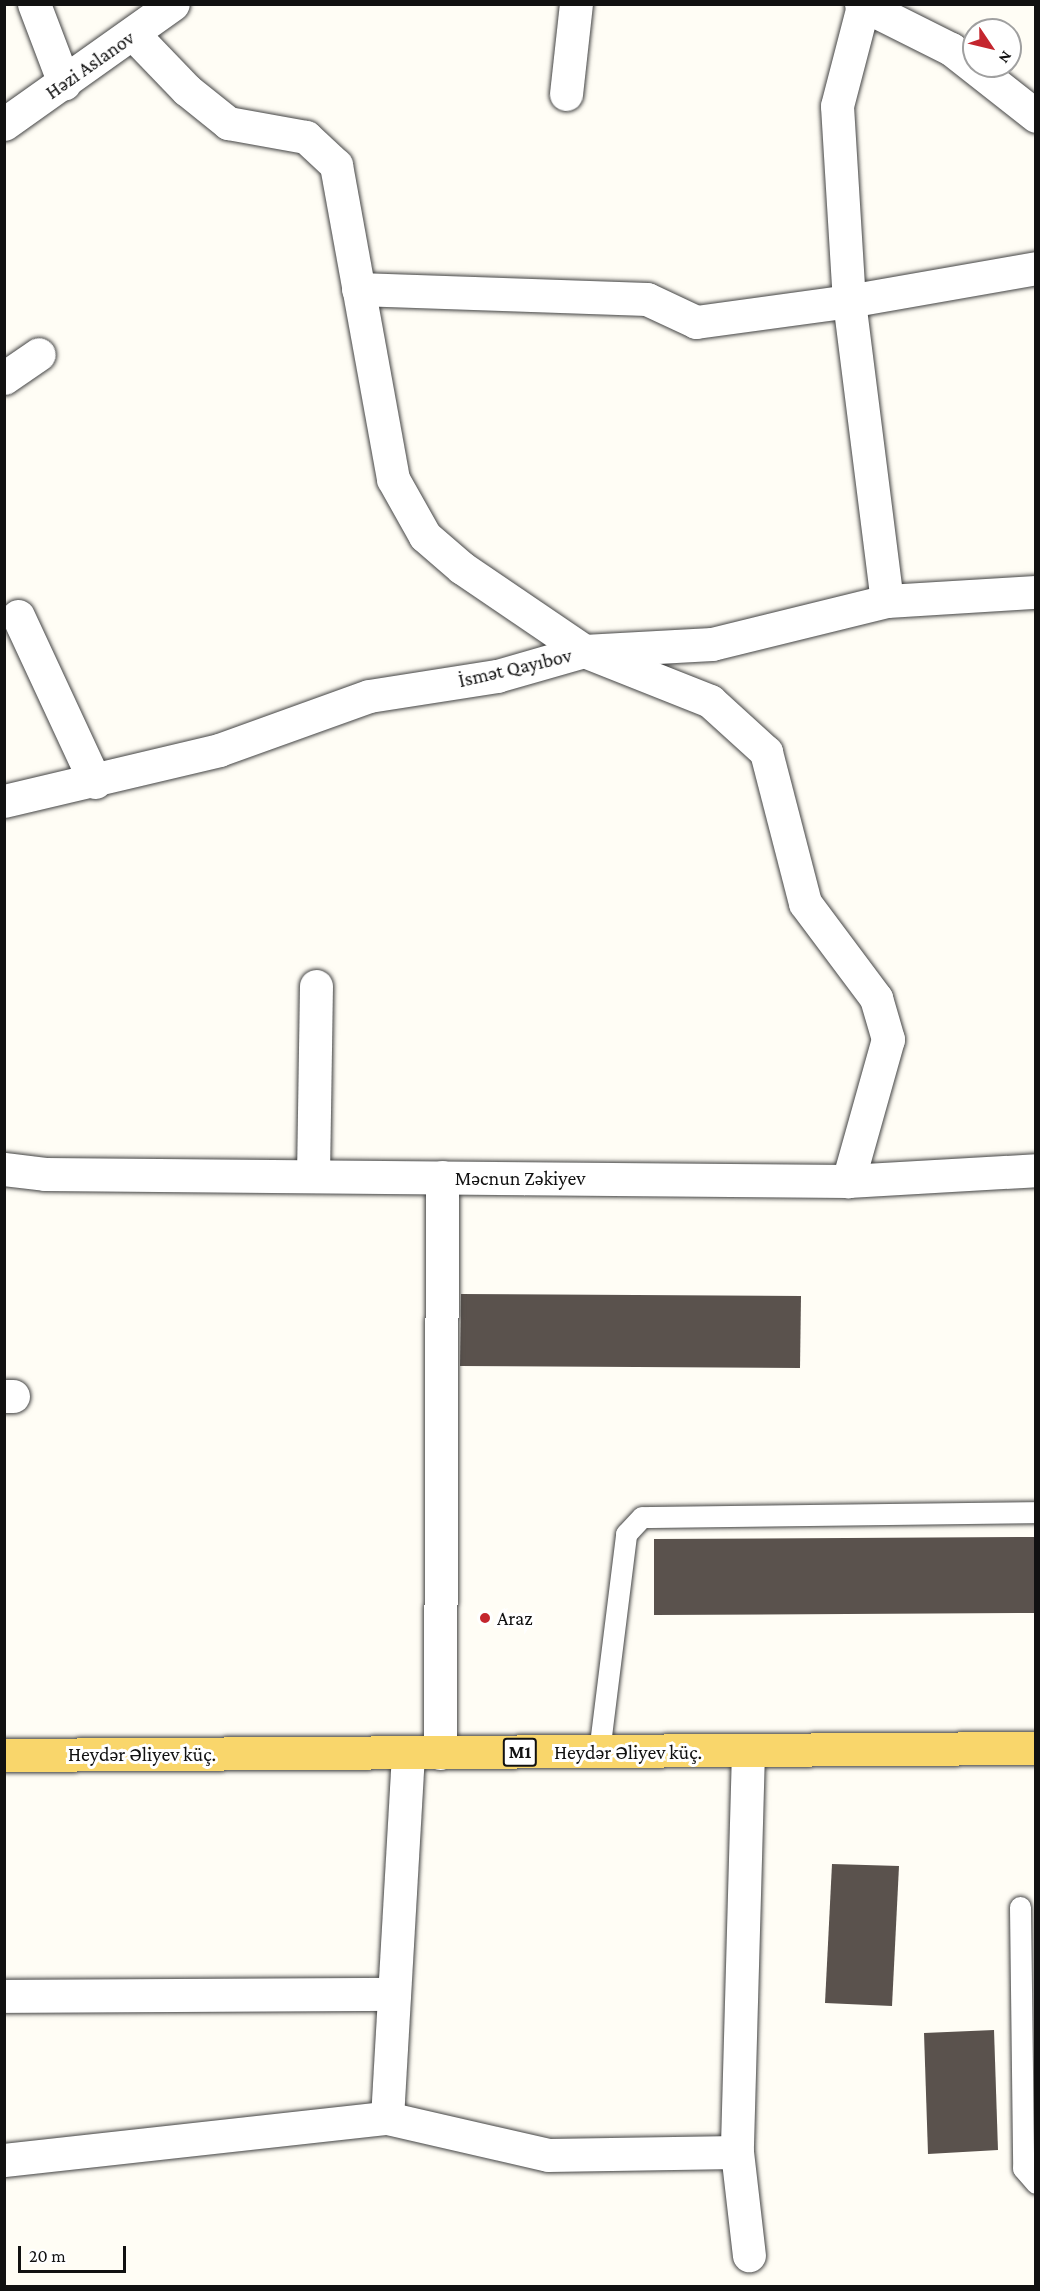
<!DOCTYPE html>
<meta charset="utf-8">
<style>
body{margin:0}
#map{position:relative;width:1040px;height:2291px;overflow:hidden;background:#fffdf5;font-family:"Crimson Pro",serif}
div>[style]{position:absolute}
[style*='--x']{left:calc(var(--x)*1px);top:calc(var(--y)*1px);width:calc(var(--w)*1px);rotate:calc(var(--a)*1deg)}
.building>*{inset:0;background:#5a524d}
.roads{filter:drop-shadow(0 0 2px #444) drop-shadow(0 0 2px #444)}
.lane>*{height:21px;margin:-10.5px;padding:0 10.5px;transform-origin:10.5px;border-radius:10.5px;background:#fff}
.street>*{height:33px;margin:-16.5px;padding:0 16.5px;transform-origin:16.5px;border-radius:16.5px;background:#fff}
.primary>*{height:33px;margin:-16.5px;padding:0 16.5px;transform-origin:16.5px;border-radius:16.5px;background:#f9d66b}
.dots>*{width:16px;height:16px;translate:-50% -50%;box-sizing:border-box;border:3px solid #fff;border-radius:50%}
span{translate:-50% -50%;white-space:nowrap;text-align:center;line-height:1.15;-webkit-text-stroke:6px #fff;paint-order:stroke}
.shield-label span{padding:2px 4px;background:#fff;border:2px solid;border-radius:4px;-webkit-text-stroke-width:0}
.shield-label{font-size:18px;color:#111;font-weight:700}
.street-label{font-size:20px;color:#111}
.poi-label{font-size:20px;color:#111}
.left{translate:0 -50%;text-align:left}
.frame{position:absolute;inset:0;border:6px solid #111;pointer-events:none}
.north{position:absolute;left:962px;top:18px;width:60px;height:60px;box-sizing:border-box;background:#fff;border:2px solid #a0a0a0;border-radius:50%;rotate:125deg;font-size:16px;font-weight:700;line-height:24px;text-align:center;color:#111}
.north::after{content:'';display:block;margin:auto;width:21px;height:27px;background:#c4262e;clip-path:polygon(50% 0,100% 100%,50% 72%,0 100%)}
.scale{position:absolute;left:18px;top:2246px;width:108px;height:27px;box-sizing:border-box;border:3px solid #111;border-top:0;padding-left:8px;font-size:18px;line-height:21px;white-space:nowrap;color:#111;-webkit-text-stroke:4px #fff;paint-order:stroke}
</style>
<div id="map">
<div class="building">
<i style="clip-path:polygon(461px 1294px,801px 1296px,800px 1368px,460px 1366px)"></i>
<i style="clip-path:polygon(1036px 1537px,1036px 1613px,654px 1615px,654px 1539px)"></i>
<i style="clip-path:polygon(832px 1864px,899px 1866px,892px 2006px,825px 2003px)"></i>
<i style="clip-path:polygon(994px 2030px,998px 2150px,928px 2154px,924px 2033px)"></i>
</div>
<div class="roads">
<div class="lane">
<i style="--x:599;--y:1752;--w:220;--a:-82.9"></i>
<i style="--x:626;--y:1534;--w:23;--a:-47"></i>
<i style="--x:642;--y:1517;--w:394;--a:-0.7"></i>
<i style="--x:1020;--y:1907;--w:261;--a:89.3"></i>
<i style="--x:1023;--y:2168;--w:20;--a:49"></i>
</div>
<div class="street">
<i style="--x:34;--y:4;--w:85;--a:69.2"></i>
<i style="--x:861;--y:4;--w:101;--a:26.6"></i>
<i style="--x:951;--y:49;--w:108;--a:38.2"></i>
<i style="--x:863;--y:6;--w:103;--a:104.6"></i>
<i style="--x:837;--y:106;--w:195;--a:86.5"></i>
<i style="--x:849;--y:301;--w:302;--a:82.8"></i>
<i style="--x:134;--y:35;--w:76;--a:46.1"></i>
<i style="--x:187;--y:90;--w:53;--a:38.8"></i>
<i style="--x:228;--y:123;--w:79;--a:10.2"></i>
<i style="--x:306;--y:137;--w:41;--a:43"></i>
<i style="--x:336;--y:165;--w:319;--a:79.7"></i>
<i style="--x:393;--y:479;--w:65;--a:60.7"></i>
<i style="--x:425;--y:536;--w:49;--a:40.9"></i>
<i style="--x:462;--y:568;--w:148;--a:34.2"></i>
<i style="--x:584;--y:651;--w:136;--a:21.6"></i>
<i style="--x:710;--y:701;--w:76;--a:42.3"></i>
<i style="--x:766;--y:752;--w:156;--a:75.5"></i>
<i style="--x:805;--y:903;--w:119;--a:53.2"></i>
<i style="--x:876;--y:998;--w:43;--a:73.7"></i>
<i style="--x:888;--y:1039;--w:148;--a:105.7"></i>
<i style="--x:566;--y:94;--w:91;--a:-83.7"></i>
<i style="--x:4;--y:124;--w:207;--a:-35.4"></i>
<i style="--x:358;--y:289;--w:289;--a:2"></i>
<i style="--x:647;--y:299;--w:54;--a:25.1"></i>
<i style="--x:696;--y:322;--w:154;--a:-7.8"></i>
<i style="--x:849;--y:301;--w:190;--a:-10"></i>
<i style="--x:4;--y:378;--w:42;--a:-34.4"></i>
<i style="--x:18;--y:616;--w:183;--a:65.1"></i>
<i style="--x:4;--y:801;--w:221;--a:-13.3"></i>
<i style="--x:219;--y:750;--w:159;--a:-19.8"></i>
<i style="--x:369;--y:696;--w:130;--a:-8.9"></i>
<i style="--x:497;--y:676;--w:91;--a:-16"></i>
<i style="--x:584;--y:651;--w:128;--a:-3.1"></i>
<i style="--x:712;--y:644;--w:180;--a:-13.8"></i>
<i style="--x:887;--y:601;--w:149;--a:-3.5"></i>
<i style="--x:4;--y:1169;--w:41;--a:7"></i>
<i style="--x:45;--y:1174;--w:803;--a:0.5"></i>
<i style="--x:848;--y:1181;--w:188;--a:-3.3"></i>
<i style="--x:313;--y:1176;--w:190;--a:-89.1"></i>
<i style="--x:4;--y:1396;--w:9;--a:0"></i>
<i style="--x:748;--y:1751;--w:401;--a:91.6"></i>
<i style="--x:737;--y:2152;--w:104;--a:83.4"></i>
<i style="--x:440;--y:1753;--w:576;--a:-89.8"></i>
<i style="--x:4;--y:1996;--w:390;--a:-0.3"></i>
<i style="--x:387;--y:2118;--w:366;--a:-86.7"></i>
<i style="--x:4;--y:2160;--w:385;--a:-6.3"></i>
<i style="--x:387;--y:2118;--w:165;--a:12.9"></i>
<i style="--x:548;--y:2155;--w:189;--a:-0.9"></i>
</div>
<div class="primary">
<i style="--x:4;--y:1755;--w:1032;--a:-0.39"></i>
</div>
</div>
<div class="dots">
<i style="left:485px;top:1618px;background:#c4262e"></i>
</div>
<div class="shield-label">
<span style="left:520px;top:1752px">M1</span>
</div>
<div class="street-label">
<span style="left:90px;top:65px;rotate:-35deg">Həzi Aslanov</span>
<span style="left:515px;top:668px;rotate:-13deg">İsmət Qayıbov</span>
<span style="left:520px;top:1178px">Məcnun Zəkiyev</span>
<span style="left:628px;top:1752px">Heydər Əliyev küç.</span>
<span style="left:142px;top:1754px">Heydər Əliyev küç.</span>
</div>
<div class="poi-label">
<span class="left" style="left:497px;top:1618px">Araz</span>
</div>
<div class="frame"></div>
<div class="north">N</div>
<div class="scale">20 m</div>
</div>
